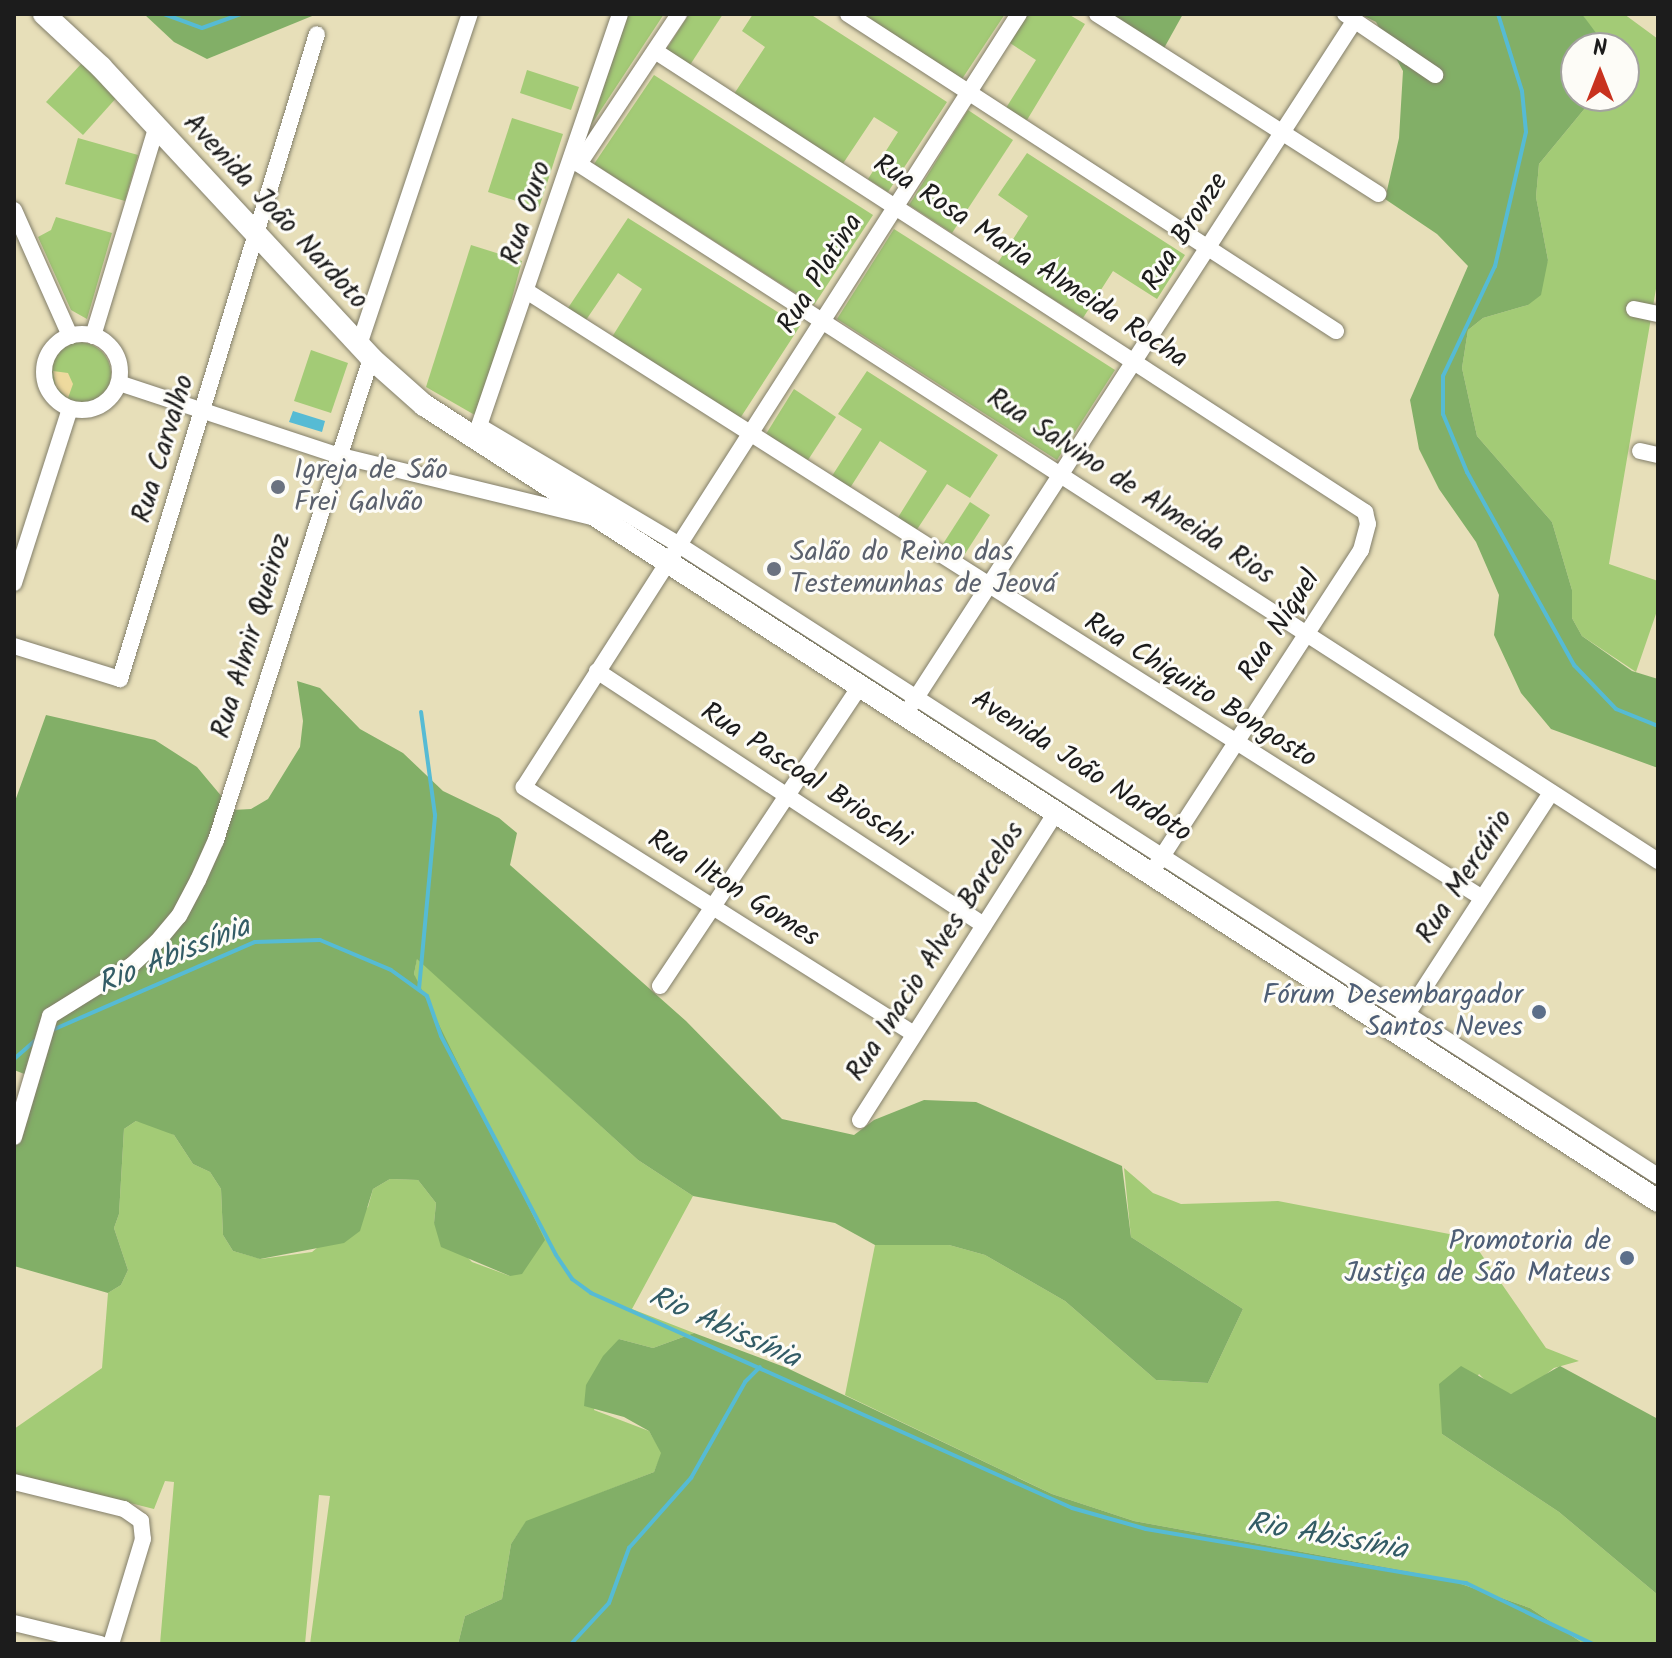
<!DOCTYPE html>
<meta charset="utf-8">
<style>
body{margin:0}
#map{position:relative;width:1672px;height:1658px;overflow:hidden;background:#e7dfb9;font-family:Kalam,sans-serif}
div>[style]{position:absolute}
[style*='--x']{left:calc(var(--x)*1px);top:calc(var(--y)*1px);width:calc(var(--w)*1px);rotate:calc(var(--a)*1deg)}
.green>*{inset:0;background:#a3cb76}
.round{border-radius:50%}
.forest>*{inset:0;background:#82af67}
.sand>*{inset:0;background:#eeda9e}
.water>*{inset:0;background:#56bbd4}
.stream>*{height:4px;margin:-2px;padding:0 2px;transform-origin:2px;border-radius:2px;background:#56bbd4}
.roads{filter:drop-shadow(0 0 2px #827e6a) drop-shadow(0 0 2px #827e6a)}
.street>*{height:16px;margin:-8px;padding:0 8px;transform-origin:8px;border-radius:8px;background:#fff}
.street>.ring{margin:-8px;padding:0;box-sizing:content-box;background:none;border:16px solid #fff;border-radius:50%}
.secondary>*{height:22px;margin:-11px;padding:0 11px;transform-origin:11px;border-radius:11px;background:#fff}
.dots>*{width:22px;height:22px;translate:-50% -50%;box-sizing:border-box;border:4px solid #fdfcf7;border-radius:50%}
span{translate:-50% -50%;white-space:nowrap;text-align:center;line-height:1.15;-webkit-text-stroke:6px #fdfcf7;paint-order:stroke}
.street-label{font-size:28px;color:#1c1c1c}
.worship-label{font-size:28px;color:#5b616d}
.left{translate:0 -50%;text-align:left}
.service-label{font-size:28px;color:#4e5e75}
.right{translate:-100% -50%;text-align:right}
.water-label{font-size:30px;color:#335c66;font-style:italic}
.frame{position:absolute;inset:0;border:16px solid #1c1c1c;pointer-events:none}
.north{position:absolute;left:1560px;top:32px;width:80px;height:80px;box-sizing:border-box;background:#fdfcf7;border:2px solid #a3a29f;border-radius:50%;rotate:0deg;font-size:22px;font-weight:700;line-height:32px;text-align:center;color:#1c1c1c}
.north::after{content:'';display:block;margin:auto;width:28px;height:36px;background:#c8321e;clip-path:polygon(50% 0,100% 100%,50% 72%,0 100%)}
</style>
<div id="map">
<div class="green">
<i style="clip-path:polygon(628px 14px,664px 14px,591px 125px)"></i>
<i style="clip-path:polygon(689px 14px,723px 14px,690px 65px,666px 50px)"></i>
<i style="clip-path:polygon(753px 14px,810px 14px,947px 102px,888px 192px,868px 179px,898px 132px,874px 117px,842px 165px,734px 94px,765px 47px,742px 31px)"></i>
<i style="clip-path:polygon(860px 14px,1005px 14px,962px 79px)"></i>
<i style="clip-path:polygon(1028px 14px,1068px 14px,1085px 24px,1027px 120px,1006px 108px,1036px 60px,1010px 43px)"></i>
<i style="clip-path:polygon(1582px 14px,1624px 14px,1658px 39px,1658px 277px,1609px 564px,1658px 581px,1658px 608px,1636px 672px,1582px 636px,1572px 618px,1572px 590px,1552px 522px,1477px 436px,1462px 368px,1468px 330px,1483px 318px,1528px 305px,1548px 260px,1536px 197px,1539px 164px,1595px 96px,1624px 96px,1624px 48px,1604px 48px)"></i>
<i style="clip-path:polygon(82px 63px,118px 96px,83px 135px,46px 102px)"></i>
<i style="clip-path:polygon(527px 70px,579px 87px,571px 110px,520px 93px)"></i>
<i style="clip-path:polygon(654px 75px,873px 215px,814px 305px,594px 164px)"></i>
<i style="clip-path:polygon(968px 110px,1013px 140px,952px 233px,909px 205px)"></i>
<i style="clip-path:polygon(512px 118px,563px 134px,539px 208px,488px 192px)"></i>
<i style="clip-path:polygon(78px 138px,138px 155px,125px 201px,65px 184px)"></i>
<i style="clip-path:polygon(1027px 153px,1185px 255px,1157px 299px,1113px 271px,1083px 318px,997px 264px,1028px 216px,998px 195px)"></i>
<i style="clip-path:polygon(56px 217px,112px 233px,87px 319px,71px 310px,38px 237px,51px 230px)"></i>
<i style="clip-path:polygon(628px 218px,800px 326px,739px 420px,612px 337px,642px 289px,618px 273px,586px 320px,568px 308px)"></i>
<i style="clip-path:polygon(894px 229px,1115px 370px,1057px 460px,837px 319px)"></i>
<i style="clip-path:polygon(471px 245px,522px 261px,480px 418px,426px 387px)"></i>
<i class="round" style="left:47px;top:342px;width:64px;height:64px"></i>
<i style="clip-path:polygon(311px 350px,348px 363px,331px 413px,294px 401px)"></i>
<i style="clip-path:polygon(867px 371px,998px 455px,970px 498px,947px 484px,916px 531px,897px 519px,927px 471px,880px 441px,850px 488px,832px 476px,862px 429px,838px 414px)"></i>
<i style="clip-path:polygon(794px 389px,836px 417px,808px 460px,766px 434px)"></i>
<i style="clip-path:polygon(970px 502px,990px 515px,961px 560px,941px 547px)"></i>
<i style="clip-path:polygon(676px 555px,904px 698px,905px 702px,904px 703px)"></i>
<i style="clip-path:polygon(919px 709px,1148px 856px,920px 712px)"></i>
<i style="clip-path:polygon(1165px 867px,1394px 1014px,1165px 870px)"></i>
<i style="clip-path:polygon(417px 958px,638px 1160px,693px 1196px,632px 1309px,694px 1333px,653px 1348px,619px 1339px,594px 1410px,649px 1431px,662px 1453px,654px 1472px,526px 1522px,511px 1544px,502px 1599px,465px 1616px,458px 1644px,310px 1644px,330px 1496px,319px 1495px,305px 1644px,160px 1644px,174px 1482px,165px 1481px,154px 1509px,14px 1474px,14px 1429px,102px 1368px,108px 1293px,121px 1285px,128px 1270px,114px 1228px,119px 1214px,124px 1129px,136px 1121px,152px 1123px,174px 1135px,193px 1164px,210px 1172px,221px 1189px,223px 1235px,233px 1251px,261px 1259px,312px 1252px,368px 1207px,373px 1189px,390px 1179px,418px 1180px,436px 1203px,434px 1223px,472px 1262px,510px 1276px,414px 974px)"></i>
<i style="clip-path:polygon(1124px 1168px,1153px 1193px,1181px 1204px,1278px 1201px,1470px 1238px,1546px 1348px,1579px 1361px,1554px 1368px,1527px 1389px,1511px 1394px,1494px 1389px,1479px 1374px,1442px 1434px,1559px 1512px,1658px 1595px,1658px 1644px,1584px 1644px,1530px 1608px,1444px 1578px,1134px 1521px,1052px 1494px,845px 1395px,875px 1245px,949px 1245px,985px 1255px,1065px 1301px,1156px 1380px,1208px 1383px,1243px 1309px,1131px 1237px)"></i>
</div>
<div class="forest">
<i style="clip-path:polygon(144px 14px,317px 14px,207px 59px,174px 42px)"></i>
<i style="clip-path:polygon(1107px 14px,1183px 14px,1163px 50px)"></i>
<i style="clip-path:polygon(1360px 14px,1582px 14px,1602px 41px,1604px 48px,1576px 48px,1576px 96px,1595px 96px,1539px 164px,1536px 197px,1548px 260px,1541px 295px,1528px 305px,1483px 318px,1468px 330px,1462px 368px,1477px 436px,1552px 522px,1572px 590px,1572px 618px,1582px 636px,1632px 671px,1658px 679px,1658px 768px,1551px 729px,1521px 693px,1494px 635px,1499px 595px,1476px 542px,1439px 489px,1419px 449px,1410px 400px,1468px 266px,1437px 234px,1385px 199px,1399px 138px,1403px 71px,1376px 22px)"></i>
<i style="clip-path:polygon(297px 681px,320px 688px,360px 729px,403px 753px,443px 791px,499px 818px,517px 833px,510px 865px,686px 1021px,782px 1119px,854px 1135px,874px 1120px,924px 1100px,976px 1102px,1122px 1166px,1131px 1237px,1243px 1309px,1208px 1383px,1156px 1380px,1065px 1301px,985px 1255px,949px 1245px,875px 1245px,835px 1223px,693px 1196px,638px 1160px,417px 959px,414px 974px,545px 1240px,522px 1274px,510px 1276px,441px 1247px,434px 1223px,436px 1203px,418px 1180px,390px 1179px,373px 1189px,360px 1231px,344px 1243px,260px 1259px,233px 1251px,223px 1235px,221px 1189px,210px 1172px,193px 1164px,174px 1135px,136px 1121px,124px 1129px,119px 1214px,114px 1228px,128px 1270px,121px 1285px,108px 1293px,14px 1266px,14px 1123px,27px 1075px,14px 1070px,14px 804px,46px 715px,155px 740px,197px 767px,233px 810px,251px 809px,268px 799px,300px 747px,303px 721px)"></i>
<i style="clip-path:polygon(694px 1333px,787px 1368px,1052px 1494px,1134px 1521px,1444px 1578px,1530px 1608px,1584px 1644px,458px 1644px,465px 1616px,502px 1599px,511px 1544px,526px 1521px,654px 1472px,661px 1453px,649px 1431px,624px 1417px,584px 1406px,586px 1385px,603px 1356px,619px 1339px,653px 1348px)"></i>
<i style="clip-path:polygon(1461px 1366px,1511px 1394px,1560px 1366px,1658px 1419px,1658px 1595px,1559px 1512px,1442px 1434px,1439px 1384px)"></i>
</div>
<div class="sand">
<i style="clip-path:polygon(53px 371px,68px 373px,73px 384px,68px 398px,56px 387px)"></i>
</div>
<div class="water">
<i style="clip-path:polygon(293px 411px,325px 421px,322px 432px,289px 422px)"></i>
</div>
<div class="stream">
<i style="--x:164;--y:14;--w:40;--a:20.2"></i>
<i style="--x:202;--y:28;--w:41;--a:-19.7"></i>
<i style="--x:1498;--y:14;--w:81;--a:72.7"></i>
<i style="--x:1522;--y:91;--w:41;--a:84.4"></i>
<i style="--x:1526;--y:132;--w:138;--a:103"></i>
<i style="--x:1495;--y:266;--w:122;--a:115.3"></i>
<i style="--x:1443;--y:376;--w:38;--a:90"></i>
<i style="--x:1443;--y:414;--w:63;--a:67.5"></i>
<i style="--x:1467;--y:472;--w:221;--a:61"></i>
<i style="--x:1574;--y:665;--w:61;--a:46.3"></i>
<i style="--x:1616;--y:709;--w:45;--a:22"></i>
<i style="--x:419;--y:989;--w:175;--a:-84.7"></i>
<i style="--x:435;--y:815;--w:104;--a:-97.7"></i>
<i style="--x:50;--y:1031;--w:223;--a:-23.5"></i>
<i style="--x:255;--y:942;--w:65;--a:-1.8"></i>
<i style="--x:320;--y:940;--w:77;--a:22.9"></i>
<i style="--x:391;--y:970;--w:44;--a:35.8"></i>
<i style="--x:427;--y:996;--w:42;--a:70.7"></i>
<i style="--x:441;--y:1036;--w:247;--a:62.3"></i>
<i style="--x:556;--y:1255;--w:29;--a:56"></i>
<i style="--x:572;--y:1279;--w:24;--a:36"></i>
<i style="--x:591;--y:1293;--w:527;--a:24.08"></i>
<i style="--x:1072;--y:1508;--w:77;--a:15.8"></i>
<i style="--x:1146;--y:1529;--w:325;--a:9.6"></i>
<i style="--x:1466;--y:1583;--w:141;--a:25.7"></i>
<i style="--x:14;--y:1059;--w:33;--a:-41"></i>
<i style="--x:571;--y:1644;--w:56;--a:-47.2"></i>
<i style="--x:609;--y:1603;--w:59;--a:-70"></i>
<i style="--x:629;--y:1548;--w:94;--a:-48.5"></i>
<i style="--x:691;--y:1478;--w:110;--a:-60.6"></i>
<i style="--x:745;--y:1382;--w:21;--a:-45"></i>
</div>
<div class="roads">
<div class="street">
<i style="--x:848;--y:14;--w:582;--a:33.01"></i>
<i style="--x:1097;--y:14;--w:334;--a:32.6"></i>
<i style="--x:1345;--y:14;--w:109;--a:34.1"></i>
<i style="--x:655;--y:51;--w:847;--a:33"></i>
<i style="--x:1365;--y:512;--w:12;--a:76"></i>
<i style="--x:1368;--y:524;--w:27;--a:105"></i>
<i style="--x:1361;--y:550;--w:373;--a:123"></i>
<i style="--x:571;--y:159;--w:1294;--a:32.85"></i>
<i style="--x:579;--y:164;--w:180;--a:-56.3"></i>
<i style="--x:14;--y:210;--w:138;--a:66"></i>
<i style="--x:528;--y:292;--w:1130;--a:32.42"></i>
<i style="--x:1634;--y:309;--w:25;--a:12"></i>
<i class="ring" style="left:44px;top:334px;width:60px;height:60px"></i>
<i style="--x:93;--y:336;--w:216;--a:-73.1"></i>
<i style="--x:359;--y:345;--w:349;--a:-71.5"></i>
<i style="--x:119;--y:383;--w:230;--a:18.3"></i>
<i style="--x:337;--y:455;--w:261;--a:13.7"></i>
<i style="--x:479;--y:426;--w:435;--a:-71.1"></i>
<i style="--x:473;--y:440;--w:15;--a:-67"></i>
<i style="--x:479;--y:426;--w:229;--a:30.7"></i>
<i style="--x:676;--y:543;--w:1168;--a:32.81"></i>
<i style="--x:1640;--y:451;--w:18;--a:13"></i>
<i style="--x:14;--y:583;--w:183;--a:-72.2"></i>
<i style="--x:14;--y:646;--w:111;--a:17.3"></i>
<i style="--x:120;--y:679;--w:674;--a:-73.02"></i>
<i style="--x:597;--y:671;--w:463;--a:33.3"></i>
<i style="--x:912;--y:704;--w:815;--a:-57.07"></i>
<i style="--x:660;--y:986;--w:361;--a:-56.3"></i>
<i style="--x:1404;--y:1019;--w:270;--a:-57"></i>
<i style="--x:914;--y:1034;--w:462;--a:-147.7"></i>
<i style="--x:524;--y:787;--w:918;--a:-57.37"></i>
<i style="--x:860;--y:1120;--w:365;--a:-57.5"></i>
<i style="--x:14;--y:1137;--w:126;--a:-73.4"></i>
<i style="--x:50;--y:1016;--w:97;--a:-31.9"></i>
<i style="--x:132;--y:965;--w:34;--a:-43"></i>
<i style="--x:157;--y:942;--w:34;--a:-50"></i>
<i style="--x:179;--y:916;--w:41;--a:-62.2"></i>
<i style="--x:198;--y:880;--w:44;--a:-65.8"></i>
<i style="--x:216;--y:840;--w:506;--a:-72.17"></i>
<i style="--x:14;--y:1482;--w:113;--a:13.8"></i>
<i style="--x:124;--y:1509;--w:21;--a:35"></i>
<i style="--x:141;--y:1521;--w:18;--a:84"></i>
<i style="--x:143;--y:1539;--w:110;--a:106.9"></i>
<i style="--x:14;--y:1623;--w:89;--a:13.7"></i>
</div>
<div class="secondary">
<i style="--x:44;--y:14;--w:78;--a:42.9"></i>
<i style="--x:101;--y:67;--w:397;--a:47.1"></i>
<i style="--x:371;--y:358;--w:71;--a:41.6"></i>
<i style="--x:424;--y:405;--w:1468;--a:32.82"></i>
</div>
</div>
<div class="dots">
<i style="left:278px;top:487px;background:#6b7280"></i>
<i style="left:774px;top:569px;background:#6b7280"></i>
<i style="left:1539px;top:1012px;background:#5c6f8a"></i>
<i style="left:1627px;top:1258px;background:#5c6f8a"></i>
</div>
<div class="street-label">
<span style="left:275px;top:212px;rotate:47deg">Avenida João Nardoto</span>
<span style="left:527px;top:213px;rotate:-72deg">Rua Ouro</span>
<span style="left:1186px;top:232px;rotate:-57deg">Rua Bronze</span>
<span style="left:1030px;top:262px;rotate:33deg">Rua Rosa Maria Almeida Rocha</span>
<span style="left:821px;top:274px;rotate:-58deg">Rua Platina</span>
<span style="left:164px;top:449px;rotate:-73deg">Rua Carvalho</span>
<span style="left:1130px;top:487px;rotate:33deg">Rua Salvino de Almeida Rios</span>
<span style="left:1280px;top:626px;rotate:-57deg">Rua Níquel</span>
<span style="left:252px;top:636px;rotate:-73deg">Rua Almir Queiroz</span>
<span style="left:1200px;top:691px;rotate:32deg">Rua Chiquito Bongosto</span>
<span style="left:1081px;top:767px;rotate:33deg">Avenida João Nardoto</span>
<span style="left:805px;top:776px;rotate:33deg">Rua Pascoal Brioschi</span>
<span style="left:1465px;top:877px;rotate:-57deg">Rua Mercúrio</span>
<span style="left:733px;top:889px;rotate:32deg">Rua Ilton Gomes</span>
<span style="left:936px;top:952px;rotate:-57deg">Rua Inacio Alves Barcelos</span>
</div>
<div class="worship-label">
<span class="left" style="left:294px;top:487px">Igreja de São<br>Frei Galvão</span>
<span class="left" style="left:790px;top:569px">Salão do Reino das<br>Testemunhas de Jeová</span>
</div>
<div class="service-label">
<span class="right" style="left:1523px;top:1012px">Fórum Desembargador<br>Santos Neves</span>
<span class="right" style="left:1611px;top:1258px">Promotoria de<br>Justiça de São Mateus</span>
</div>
<div class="water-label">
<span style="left:174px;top:956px;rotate:-22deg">Rio Abissínia</span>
<span style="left:724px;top:1328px;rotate:24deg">Rio Abissínia</span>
<span style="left:1327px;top:1537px;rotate:10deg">Rio Abissínia</span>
</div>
<div class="frame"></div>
<div class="north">N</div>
</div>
